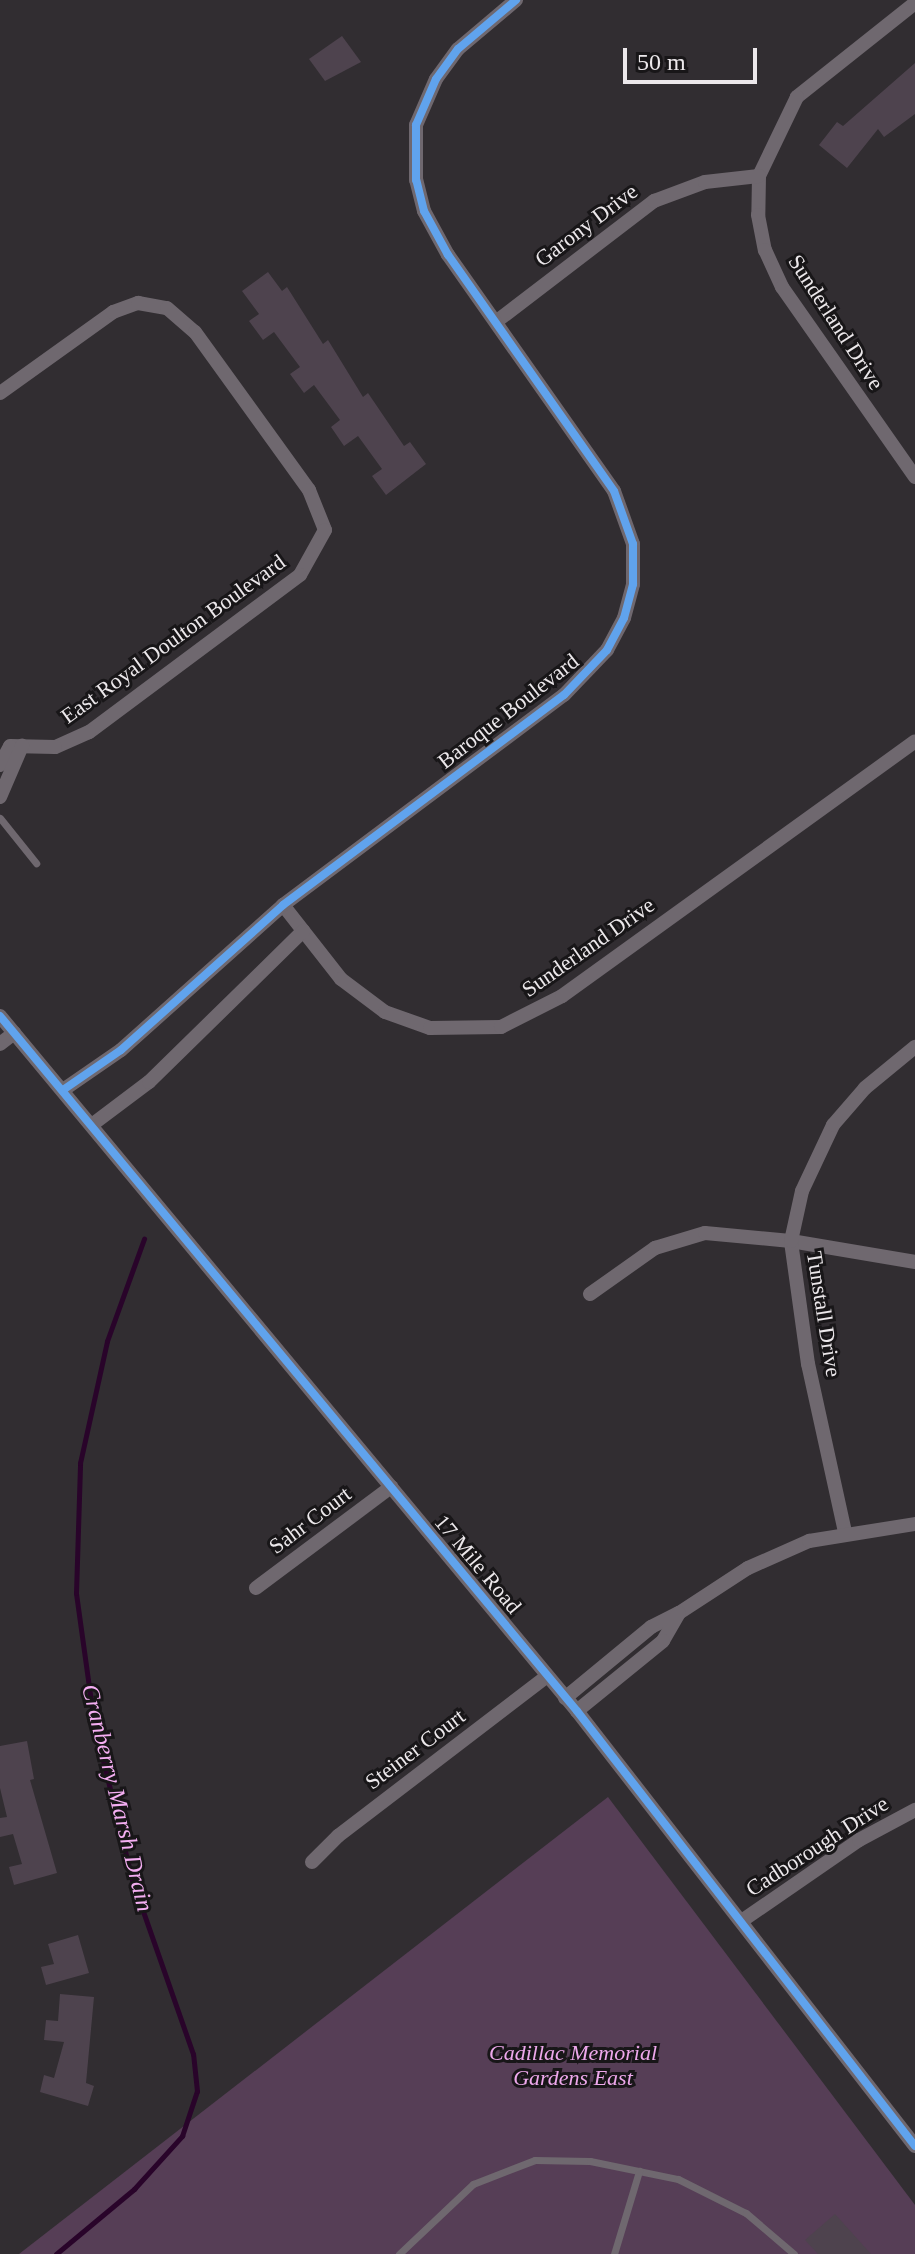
<!DOCTYPE html>
<style>
body{margin:0}
#map{position:relative;width:915px;height:2254px;overflow:hidden;background:#312d31;font-family:"Times New Roman",serif}
div>[style]{position:absolute}
[style*='--x']{left:calc(var(--x)*1px);top:calc(var(--y)*1px);width:calc(var(--w)*1px);rotate:calc(var(--a)*1deg)}
.green>*{inset:0;background:#563e56}
.stream>*{height:5px;margin:-2.5px;padding:0 2.5px;transform-origin:2.5px;border-radius:2.5px;background:#29042a}
.building>*{inset:0;background:#4e434e}
.lane>*{height:7px;margin:-3.5px;padding:0 3.5px;transform-origin:3.5px;border-radius:3.5px;background:#6f686f}
.street>*{height:14px;margin:-7px;padding:0 7px;transform-origin:7px;border-radius:7px;background:#6f686f}
.cycleway>*{height:8px;margin:-4px;padding:0 4px;transform-origin:4px;border-radius:4px;background:#60a3ed}
span{translate:-50% -50%;white-space:nowrap;text-align:center;line-height:1.15;-webkit-text-stroke:6px #181618;paint-order:stroke}
.street-label{font-size:22px;color:#ece8eb}
.park-label{font-size:22px;color:#eea8ec;font-style:italic}
.water-label{font-size:24px;color:#f4aef2;font-style:italic}
.scale{position:absolute;left:623px;top:48px;width:134px;height:36px;box-sizing:border-box;border:4px solid #ece8eb;border-top:0;padding-left:10px;font-size:24px;line-height:28px;white-space:nowrap;color:#ece8eb;-webkit-text-stroke:6px #181618;paint-order:stroke}
</style>
<div id="map">
<div class="green">
<i style="clip-path:polygon(608px 1797px,915px 2205px,915px 2254px,19px 2254px)"></i>
</div>
<div class="stream">
<i style="--x:56;--y:2254;--w:102;--a:-39.8"></i>
<i style="--x:134;--y:2189;--w:72;--a:-47.8"></i>
<i style="--x:182;--y:2136;--w:47;--a:-71.6"></i>
<i style="--x:197;--y:2091;--w:37;--a:-96"></i>
<i style="--x:193;--y:2054;--w:184;--a:-109.3"></i>
<i style="--x:132;--y:1880;--w:162;--a:-103.6"></i>
<i style="--x:94;--y:1723;--w:131;--a:-97.9"></i>
<i style="--x:76;--y:1593;--w:130;--a:-88.2"></i>
<i style="--x:80;--y:1463;--w:125;--a:-77.5"></i>
<i style="--x:107;--y:1341;--w:109;--a:-70.1"></i>
</div>
<div class="building">
<i style="clip-path:polygon(342px 36px,361px 62px,325px 81px,309px 59px)"></i>
<i style="clip-path:polygon(915px 63px,915px 114px,884px 137px,878px 129px,847px 168px,819px 145px,837px 122px,843px 126px)"></i>
<i style="clip-path:polygon(268px 272px,282px 291px,287px 287px,323px 344px,328px 340px,363px 397px,368px 393px,404px 446px,410px 442px,426px 464px,386px 495px,372px 476px,382px 469px,358px 436px,344px 446px,331px 427px,340px 420px,314px 385px,304px 393px,290px 374px,300px 367px,274px 332px,263px 340px,249px 321px,259px 314px,242px 291px)"></i>
<i style="clip-path:polygon(27px 1741px,34px 1779px,30px 1780px,57px 1873px,14px 1885px,9px 1867px,22px 1864px,13px 1834px,0 1837px,0 1818px,7px 1817px,0 1788px,0 1746px)"></i>
<i style="clip-path:polygon(78px 1935px,89px 1973px,46px 1985px,41px 1967px,54px 1964px,48px 1944px)"></i>
<i style="clip-path:polygon(60px 1994px,94px 1997px,86px 2083px,94px 2086px,88px 2106px,40px 2092px,44px 2075px,54px 2078px,64px 2042px,44px 2040px,46px 2020px,58px 2021px)"></i>
<i style="clip-path:polygon(835px 2214px,871px 2254px,818px 2254px,805px 2240px)"></i>
</div>
<div class="lane">
<i style="--x:0;--y:818;--w:58;--a:51.3"></i>
<i style="--x:399;--y:2254;--w:102;--a:-43.4"></i>
<i style="--x:473;--y:2184;--w:66;--a:-21.2"></i>
<i style="--x:535;--y:2160;--w:55;--a:1"></i>
<i style="--x:590;--y:2161;--w:90;--a:11.6"></i>
<i style="--x:678;--y:2179;--w:76;--a:26.6"></i>
<i style="--x:746;--y:2213;--w:63;--a:40.5"></i>
<i style="--x:614;--y:2254;--w:87;--a:-73.2"></i>
</div>
<div class="street">
<i style="--x:915;--y:3;--w:151;--a:141.5"></i>
<i style="--x:797;--y:97;--w:88;--a:115.7"></i>
<i style="--x:759;--y:176;--w:39;--a:91"></i>
<i style="--x:758;--y:215;--w:36;--a:79"></i>
<i style="--x:765;--y:250;--w:41;--a:65.3"></i>
<i style="--x:782;--y:287;--w:232;--a:55"></i>
<i style="--x:497;--y:321;--w:198;--a:-37.4"></i>
<i style="--x:654;--y:201;--w:54;--a:-20.4"></i>
<i style="--x:705;--y:182;--w:54;--a:-6.3"></i>
<i style="--x:0;--y:393;--w:139;--a:-35.6"></i>
<i style="--x:113;--y:312;--w:27;--a:-20"></i>
<i style="--x:138;--y:303;--w:29;--a:10"></i>
<i style="--x:167;--y:308;--w:37;--a:41"></i>
<i style="--x:195;--y:332;--w:195;--a:54.2"></i>
<i style="--x:309;--y:490;--w:43;--a:68.2"></i>
<i style="--x:325;--y:530;--w:51;--a:119.1"></i>
<i style="--x:300;--y:575;--w:263;--a:143.3"></i>
<i style="--x:89;--y:732;--w:37;--a:156"></i>
<i style="--x:55;--y:747;--w:45;--a:-178.7"></i>
<i style="--x:0;--y:765;--w:21;--a:-62"></i>
<i style="--x:0;--y:797;--w:56;--a:-66.7"></i>
<i style="--x:283;--y:905;--w:94;--a:51.9"></i>
<i style="--x:341;--y:979;--w:55;--a:36.9"></i>
<i style="--x:385;--y:1012;--w:48;--a:19.6"></i>
<i style="--x:430;--y:1028;--w:71;--a:-0.8"></i>
<i style="--x:501;--y:1027;--w:68;--a:-26.9"></i>
<i style="--x:562;--y:996;--w:435;--a:-35.8"></i>
<i style="--x:0;--y:1016;--w:903;--a:50.3"></i>
<i style="--x:577;--y:1711;--w:551;--a:52.15"></i>
<i style="--x:0;--y:1044;--w:18;--a:-38"></i>
<i style="--x:63;--y:1090;--w:70;--a:-34.6"></i>
<i style="--x:121;--y:1050;--w:217;--a:-41.8"></i>
<i style="--x:283;--y:905;--w:351;--a:-36.8"></i>
<i style="--x:564;--y:695;--w:62;--a:-46.3"></i>
<i style="--x:607;--y:650;--w:36;--a:-62"></i>
<i style="--x:624;--y:618;--w:35;--a:-75"></i>
<i style="--x:633;--y:584;--w:40;--a:-90"></i>
<i style="--x:633;--y:544;--w:56;--a:-109.7"></i>
<i style="--x:614;--y:491;--w:289;--a:-125.1"></i>
<i style="--x:448;--y:255;--w:50;--a:-118.6"></i>
<i style="--x:424;--y:211;--w:32;--a:-104"></i>
<i style="--x:416;--y:180;--w:55;--a:-90"></i>
<i style="--x:416;--y:125;--w:50;--a:-66.5"></i>
<i style="--x:436;--y:79;--w:37;--a:-54"></i>
<i style="--x:458;--y:49;--w:76;--a:-40.2"></i>
<i style="--x:93;--y:1124;--w:70;--a:-36.9"></i>
<i style="--x:149;--y:1082;--w:216;--a:-44.4"></i>
<i style="--x:590;--y:1294;--w:80;--a:-35.3"></i>
<i style="--x:655;--y:1248;--w:52;--a:-16.7"></i>
<i style="--x:705;--y:1233;--w:86;--a:5.3"></i>
<i style="--x:791;--y:1241;--w:126;--a:9.6"></i>
<i style="--x:845;--y:1532;--w:172;--a:-102.4"></i>
<i style="--x:808;--y:1364;--w:124;--a:-97.9"></i>
<i style="--x:791;--y:1241;--w:51;--a:-77.6"></i>
<i style="--x:802;--y:1191;--w:73;--a:-64.8"></i>
<i style="--x:833;--y:1125;--w:49;--a:-49.1"></i>
<i style="--x:865;--y:1088;--w:65;--a:-39.4"></i>
<i style="--x:256;--y:1588;--w:169;--a:-36.8"></i>
<i style="--x:679;--y:1613;--w:82;--a:-33.1"></i>
<i style="--x:748;--y:1568;--w:67;--a:-23.9"></i>
<i style="--x:809;--y:1541;--w:107;--a:-9.1"></i>
<i style="--x:565;--y:1698;--w:112;--a:-39.5"></i>
<i style="--x:651;--y:1627;--w:31;--a:-27"></i>
<i style="--x:679;--y:1613;--w:32;--a:120"></i>
<i style="--x:663;--y:1641;--w:111;--a:140.9"></i>
<i style="--x:312;--y:1862;--w:37;--a:-45"></i>
<i style="--x:338;--y:1836;--w:263;--a:-37.4"></i>
<i style="--x:743;--y:1920;--w:141;--a:-34.6"></i>
<i style="--x:859;--y:1840;--w:64;--a:-28.2"></i>
</div>
<div class="cycleway">
<i style="--x:0;--y:1016;--w:903;--a:50.3"></i>
<i style="--x:577;--y:1711;--w:551;--a:52.15"></i>
<i style="--x:63;--y:1090;--w:70;--a:-34.6"></i>
<i style="--x:121;--y:1050;--w:217;--a:-41.8"></i>
<i style="--x:283;--y:905;--w:351;--a:-36.8"></i>
<i style="--x:564;--y:695;--w:62;--a:-46.3"></i>
<i style="--x:607;--y:650;--w:36;--a:-62"></i>
<i style="--x:624;--y:618;--w:35;--a:-75"></i>
<i style="--x:633;--y:584;--w:40;--a:-90"></i>
<i style="--x:633;--y:544;--w:56;--a:-109.7"></i>
<i style="--x:614;--y:491;--w:289;--a:-125.1"></i>
<i style="--x:448;--y:255;--w:50;--a:-118.6"></i>
<i style="--x:424;--y:211;--w:32;--a:-104"></i>
<i style="--x:416;--y:180;--w:55;--a:-90"></i>
<i style="--x:416;--y:125;--w:50;--a:-66.5"></i>
<i style="--x:436;--y:79;--w:37;--a:-54"></i>
<i style="--x:458;--y:49;--w:76;--a:-40.2"></i>
</div>
<div class="street-label">
<span style="left:586px;top:225px;rotate:-37deg">Garony Drive</span>
<span style="left:836px;top:322px;rotate:57deg">Sunderland Drive</span>
<span style="left:173px;top:639px;rotate:-36deg">East Royal Doulton Boulevard</span>
<span style="left:508px;top:711px;rotate:-38deg">Baroque Boulevard</span>
<span style="left:588px;top:947px;rotate:-35deg">Sunderland Drive</span>
<span style="left:824px;top:1314px;rotate:81deg">Tunstall Drive</span>
<span style="left:310px;top:1520px;rotate:-37deg">Sahr Court</span>
<span style="left:478px;top:1564px;rotate:50deg">17 Mile Road</span>
<span style="left:415px;top:1749px;rotate:-37deg">Steiner Court</span>
<span style="left:817px;top:1846px;rotate:-33deg">Cadborough Drive</span>
</div>
<div class="park-label">
<span style="left:573px;top:2065px">Cadillac Memorial<br>Gardens East</span>
</div>
<div class="water-label">
<span style="left:117px;top:1798px;rotate:76deg">Cranberry Marsh Drain</span>
</div>
<div class="scale">50 m</div>
</div>
